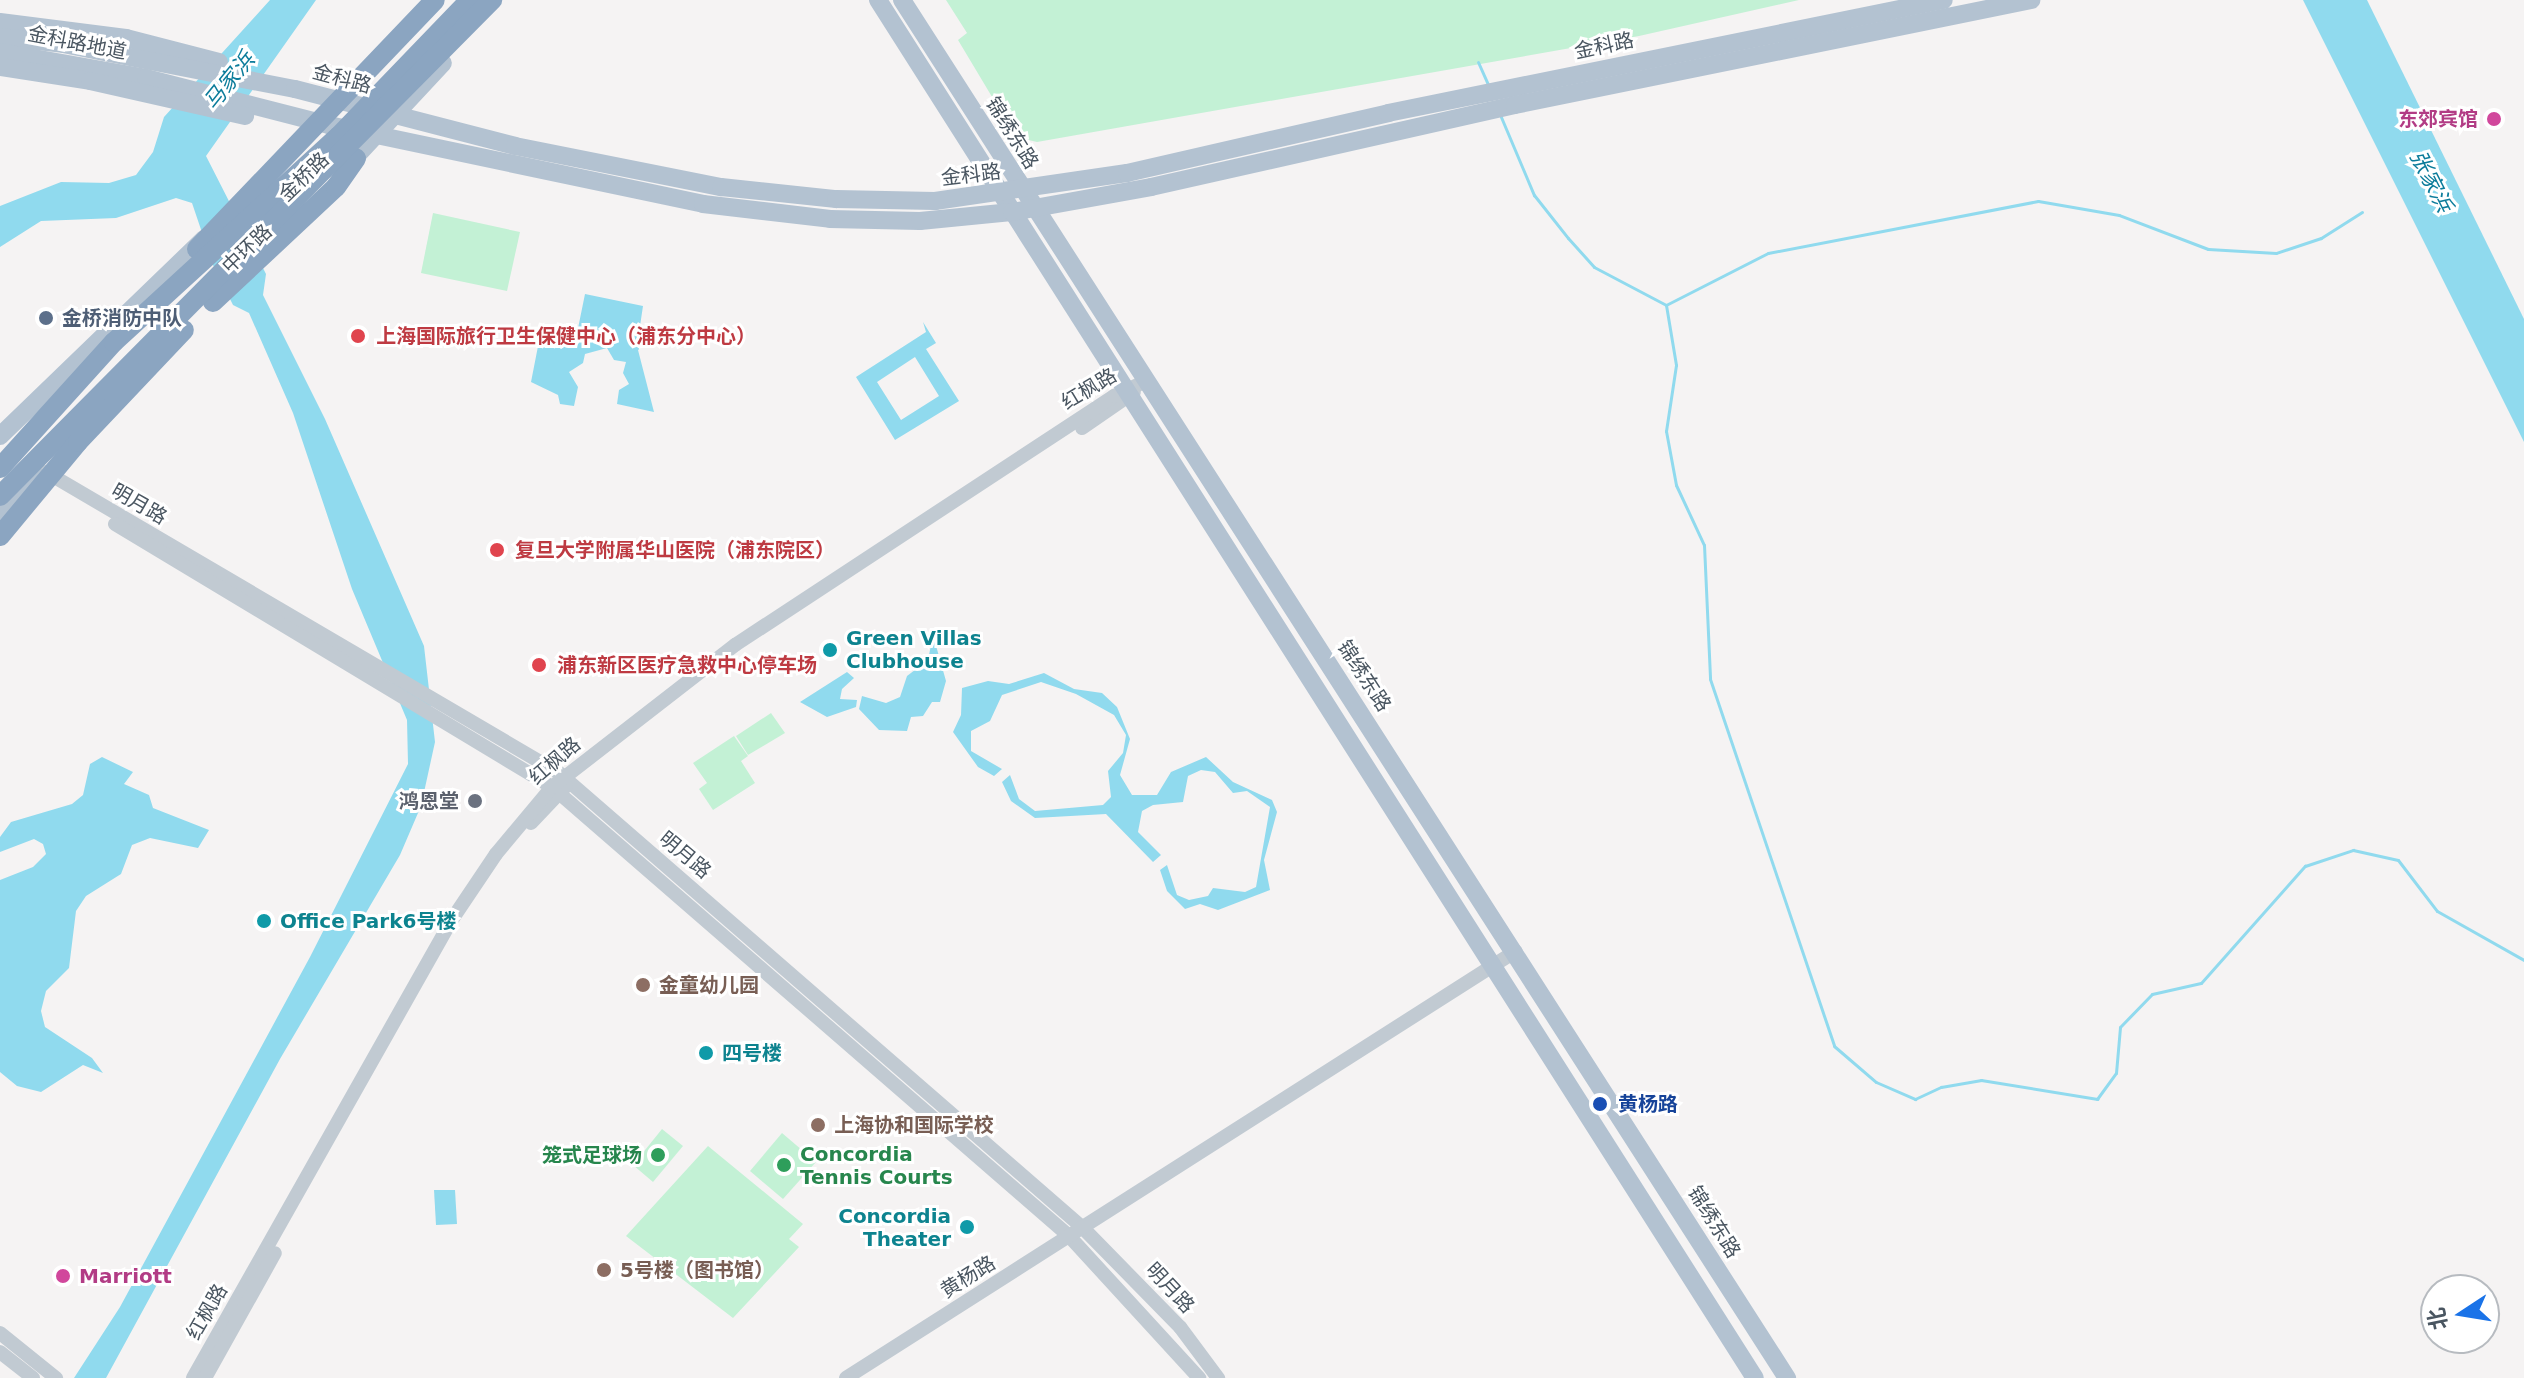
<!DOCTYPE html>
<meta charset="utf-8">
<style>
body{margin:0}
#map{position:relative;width:2524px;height:1378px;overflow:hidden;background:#f5f3f3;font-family:"DejaVu Sans","Noto Sans SC",sans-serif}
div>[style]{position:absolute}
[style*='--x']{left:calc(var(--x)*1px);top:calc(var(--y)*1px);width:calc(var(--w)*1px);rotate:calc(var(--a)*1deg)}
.green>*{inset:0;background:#c3f1d5}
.water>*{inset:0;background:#90daee}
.stream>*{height:3px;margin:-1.5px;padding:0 1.5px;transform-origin:1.5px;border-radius:1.5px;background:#90daee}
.minor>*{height:14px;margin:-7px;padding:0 7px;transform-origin:7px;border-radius:7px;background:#c1cad2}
.major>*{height:18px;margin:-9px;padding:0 9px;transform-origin:9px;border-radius:9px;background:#b3c2d1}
.highway>*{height:20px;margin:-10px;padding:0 10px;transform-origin:10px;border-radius:10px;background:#8ba5c1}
.dots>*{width:22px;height:22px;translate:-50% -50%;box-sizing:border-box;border:4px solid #fff;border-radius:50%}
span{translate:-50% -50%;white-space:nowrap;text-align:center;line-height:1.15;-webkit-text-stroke:6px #fff;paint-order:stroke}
.street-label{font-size:20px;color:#4a5661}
.hotel-label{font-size:20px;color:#b23c85;font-weight:700}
.right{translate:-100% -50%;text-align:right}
.left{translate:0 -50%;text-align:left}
.service-label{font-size:20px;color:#4e5e75;font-weight:700}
.health-label{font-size:20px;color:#be3a42;font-weight:700}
.culture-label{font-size:20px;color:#0d838f;font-weight:700}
.worship-label{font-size:20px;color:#5b616d;font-weight:700}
.education-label{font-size:20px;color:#785e54;font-weight:700}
.transit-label{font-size:20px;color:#164399;font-weight:700}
.leisure-label{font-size:20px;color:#27864d;font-weight:700}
.water-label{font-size:22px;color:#0c7c9b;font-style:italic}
.north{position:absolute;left:2420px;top:1274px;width:80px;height:80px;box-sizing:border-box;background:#fff;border:2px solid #b7bbc0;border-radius:50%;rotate:258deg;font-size:22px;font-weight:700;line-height:32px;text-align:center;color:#4a5661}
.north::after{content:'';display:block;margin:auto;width:28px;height:36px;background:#1a73e8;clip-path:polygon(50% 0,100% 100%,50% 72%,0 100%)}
</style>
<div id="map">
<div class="green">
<i style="clip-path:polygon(946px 0,1799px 0,1639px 36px,1037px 142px,1016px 137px,958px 40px,967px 33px)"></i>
<i style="clip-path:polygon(433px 213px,520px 232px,507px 291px,421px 273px)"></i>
<i style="clip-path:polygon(771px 713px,785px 733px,748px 755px,736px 736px)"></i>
<i style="clip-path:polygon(734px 736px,748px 756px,741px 761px,755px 783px,713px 810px,699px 789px,707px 783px,693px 763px)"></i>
<i style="clip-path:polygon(662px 1129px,683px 1146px,653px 1182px,633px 1165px)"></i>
<i style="clip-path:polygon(782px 1133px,816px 1162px,783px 1199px,750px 1171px)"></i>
<i style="clip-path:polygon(708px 1146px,803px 1224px,789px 1239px,799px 1247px,733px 1318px,626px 1236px)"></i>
</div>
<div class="water">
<i style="clip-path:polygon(270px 0,316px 0,206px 156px,266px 274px,263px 295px,325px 419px,424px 646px,435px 742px,421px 806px,400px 855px,280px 1059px,106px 1378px,74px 1378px,120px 1307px,310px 957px,408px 764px,407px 720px,352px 589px,293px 413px,249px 313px,233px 305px,213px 265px,192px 203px,176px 198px,116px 218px,41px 221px,0 247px,0 206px,61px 182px,109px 183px,136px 175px,153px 152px,164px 117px)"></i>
<i style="clip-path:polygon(2303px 0,2367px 0,2524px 319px,2524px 442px)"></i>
<i style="clip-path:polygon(585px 294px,643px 306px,640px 326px,660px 331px,662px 339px,655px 347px,646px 344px,638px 350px,654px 412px,617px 404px,619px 390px,629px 384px,623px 373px,626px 362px,614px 360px,607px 348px,585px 354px,583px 363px,569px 372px,578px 387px,574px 406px,560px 404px,558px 395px,531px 382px,540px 336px,575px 343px)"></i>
<i style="clip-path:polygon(evenodd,923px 322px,936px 343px,926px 349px,959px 401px,895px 440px,856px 377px,926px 332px,923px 322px,915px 357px,939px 396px,901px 420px,877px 382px,915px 357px)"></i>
<i style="clip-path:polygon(933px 635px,946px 681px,940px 702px,932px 702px,923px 716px,911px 717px,907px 731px,879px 730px,859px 709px,862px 696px,886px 703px,900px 697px,907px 676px,928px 660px)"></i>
<i style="clip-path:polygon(847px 672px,854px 678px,842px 689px,840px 699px,857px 700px,856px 707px,827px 717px,800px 702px)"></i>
<i style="clip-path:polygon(1044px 673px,1074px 689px,1102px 693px,1117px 707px,1130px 739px,1120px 775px,1132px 795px,1157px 795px,1171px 772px,1206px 757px,1233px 782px,1272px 800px,1277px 812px,1264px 860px,1270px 890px,1218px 910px,1200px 904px,1185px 909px,1167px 891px,1160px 870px,1167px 865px,1177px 895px,1189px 900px,1208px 896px,1213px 888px,1245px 892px,1256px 887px,1270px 807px,1247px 791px,1233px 793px,1215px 772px,1201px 770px,1188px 776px,1183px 802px,1153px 805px,1142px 811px,1138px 832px,1161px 855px,1153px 862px,1106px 814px,1035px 818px,1011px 801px,1002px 782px,1010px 775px,1019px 799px,1035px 811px,1103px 805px,1111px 797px,1108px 771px,1123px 753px,1126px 735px,1114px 715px,1076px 694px,1041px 682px,1002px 695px,990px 721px,971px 731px,971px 751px,1002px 769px,994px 776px,978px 767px,953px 732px,961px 715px,962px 688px,988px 681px,1009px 684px)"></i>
<i style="clip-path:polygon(102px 757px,133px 772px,124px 784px,149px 795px,153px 808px,209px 830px,198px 848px,150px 838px,132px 845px,121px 874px,86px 896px,76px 911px,69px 968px,46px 991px,41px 1011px,45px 1027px,92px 1058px,103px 1073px,83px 1065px,41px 1092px,17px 1086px,0 1072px,0 880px,33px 867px,46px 854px,43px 844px,34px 839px,0 852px,0 837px,11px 822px,72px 804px,83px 795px,90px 764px)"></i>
<i style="clip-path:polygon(434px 1190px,455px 1190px,457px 1224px,436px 1225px)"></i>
</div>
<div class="stream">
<i style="--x:1478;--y:62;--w:27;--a:66"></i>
<i style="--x:1501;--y:117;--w:85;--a:67.1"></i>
<i style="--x:1534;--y:195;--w:55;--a:51.7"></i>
<i style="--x:1568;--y:238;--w:39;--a:48"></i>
<i style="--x:1594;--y:267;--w:81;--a:27.8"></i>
<i style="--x:2362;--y:212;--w:49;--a:147.6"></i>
<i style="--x:2321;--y:238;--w:47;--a:161.6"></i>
<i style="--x:2276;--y:253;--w:68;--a:-176.6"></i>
<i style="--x:2208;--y:249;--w:95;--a:-159.1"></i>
<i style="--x:2119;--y:215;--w:82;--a:-170.2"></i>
<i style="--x:2038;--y:201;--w:275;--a:169.1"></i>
<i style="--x:1768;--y:253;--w:114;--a:153"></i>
<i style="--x:1666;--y:305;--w:61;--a:80.5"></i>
<i style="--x:1676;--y:365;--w:67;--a:98.6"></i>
<i style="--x:1666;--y:431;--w:55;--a:79.5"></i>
<i style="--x:1676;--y:485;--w:66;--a:65"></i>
<i style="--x:1704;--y:545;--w:134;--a:87.4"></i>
<i style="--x:1710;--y:679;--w:387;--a:71.3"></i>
<i style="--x:1834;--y:1046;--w:55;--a:40.6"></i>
<i style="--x:1876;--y:1082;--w:43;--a:23.6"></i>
<i style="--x:1915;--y:1099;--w:29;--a:-25"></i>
<i style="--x:1941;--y:1087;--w:41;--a:-9.9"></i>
<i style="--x:1981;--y:1080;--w:118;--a:9.3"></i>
<i style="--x:2097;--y:1099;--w:32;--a:-54"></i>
<i style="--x:2116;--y:1073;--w:46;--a:-85"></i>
<i style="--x:2120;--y:1027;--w:46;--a:-45.9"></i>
<i style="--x:2152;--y:994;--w:50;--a:-12.7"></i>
<i style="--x:2201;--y:983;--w:157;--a:-48.4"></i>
<i style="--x:2305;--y:866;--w:51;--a:-18.4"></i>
<i style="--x:2353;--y:850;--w:46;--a:12.5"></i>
<i style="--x:2398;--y:860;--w:64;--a:52.6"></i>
<i style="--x:2437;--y:911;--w:100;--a:29.4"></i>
</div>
<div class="minor">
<i style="--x:1082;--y:428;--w:63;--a:-34.7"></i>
<i style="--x:46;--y:472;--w:595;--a:30.4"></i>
<i style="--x:559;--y:773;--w:694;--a:40.97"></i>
<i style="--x:1083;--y:1228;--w:139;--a:45.6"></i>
<i style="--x:1180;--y:1327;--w:64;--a:53.3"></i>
<i style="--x:115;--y:524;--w:510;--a:31.04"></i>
<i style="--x:552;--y:787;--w:685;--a:40.97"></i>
<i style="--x:1069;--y:1236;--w:193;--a:47.5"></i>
<i style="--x:531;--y:823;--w:51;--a:-46.6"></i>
<i style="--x:0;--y:1333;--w:72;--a:38.8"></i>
<i style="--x:0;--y:1352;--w:42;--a:38.2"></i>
<i style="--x:193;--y:1378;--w:525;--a:-60.55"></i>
<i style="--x:451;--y:921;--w:81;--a:-56.1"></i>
<i style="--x:496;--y:854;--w:87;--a:-50.1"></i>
<i style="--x:552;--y:787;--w:232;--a:-37.8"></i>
<i style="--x:735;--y:645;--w:453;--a:-33.3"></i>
<i style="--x:1114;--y:396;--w:35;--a:-25"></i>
<i style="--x:205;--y:1378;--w:143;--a:-60.8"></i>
<i style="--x:846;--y:1378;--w:794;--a:-32.51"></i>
</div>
<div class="major">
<i style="--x:878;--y:0;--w:1633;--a:57.53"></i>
<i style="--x:902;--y:0;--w:1638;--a:57.29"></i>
<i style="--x:0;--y:22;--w:127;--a:7.2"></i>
<i style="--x:126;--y:38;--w:96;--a:14.5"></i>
<i style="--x:0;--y:37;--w:63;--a:6.3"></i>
<i style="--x:63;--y:44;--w:236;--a:11"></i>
<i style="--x:295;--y:89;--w:227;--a:14.5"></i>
<i style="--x:515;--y:146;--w:210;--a:11.3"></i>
<i style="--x:721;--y:187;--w:116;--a:6"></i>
<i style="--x:836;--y:199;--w:99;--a:1.2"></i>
<i style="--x:935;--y:201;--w:194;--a:-8.3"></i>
<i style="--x:1127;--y:173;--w:268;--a:-12.9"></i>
<i style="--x:1388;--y:113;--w:567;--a:-11.49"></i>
<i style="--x:0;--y:52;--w:148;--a:10.1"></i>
<i style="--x:146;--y:78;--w:189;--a:14.4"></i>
<i style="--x:329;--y:125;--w:382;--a:11.9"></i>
<i style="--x:703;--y:204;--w:128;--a:6.7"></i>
<i style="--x:830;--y:219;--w:90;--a:1.3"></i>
<i style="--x:920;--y:221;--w:92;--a:-5.6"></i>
<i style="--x:1012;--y:212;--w:141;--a:-10.2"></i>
<i style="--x:1151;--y:187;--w:373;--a:-12.7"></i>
<i style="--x:1515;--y:105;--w:527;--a:-11.5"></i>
<i style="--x:0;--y:67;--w:91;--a:8.8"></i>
<i style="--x:90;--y:81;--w:159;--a:12.7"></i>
<i style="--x:346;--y:167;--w:142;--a:-47"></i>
<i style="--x:0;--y:436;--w:284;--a:-44"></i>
<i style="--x:0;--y:520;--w:57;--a:-49.9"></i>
</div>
<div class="highway">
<i style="--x:197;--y:249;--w:344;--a:-46.3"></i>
<i style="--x:213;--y:302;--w:168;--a:-43.1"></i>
<i style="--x:336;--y:187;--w:35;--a:-55"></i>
<i style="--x:0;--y:468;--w:170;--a:-47.9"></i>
<i style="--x:114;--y:342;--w:305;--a:-42.5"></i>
<i style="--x:339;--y:136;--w:189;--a:-46.1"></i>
<i style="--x:0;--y:496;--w:699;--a:-45.23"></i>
<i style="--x:0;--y:536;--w:122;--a:-50.3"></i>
<i style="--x:78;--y:442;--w:154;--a:-46.6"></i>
</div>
<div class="dots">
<i style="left:2494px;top:119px;background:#d1479c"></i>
<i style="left:46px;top:318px;background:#5c6f8a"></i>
<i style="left:358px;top:336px;background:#e0444e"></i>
<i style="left:497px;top:550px;background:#e0444e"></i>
<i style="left:830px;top:650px;background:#0f9aa8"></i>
<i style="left:539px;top:665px;background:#e0444e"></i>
<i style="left:475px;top:801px;background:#6b7280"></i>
<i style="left:264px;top:921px;background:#0f9aa8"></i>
<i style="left:643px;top:985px;background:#8d6e63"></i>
<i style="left:706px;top:1053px;background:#0f9aa8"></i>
<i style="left:1600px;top:1104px;background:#1a4fb4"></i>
<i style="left:818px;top:1125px;background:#8d6e63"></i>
<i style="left:658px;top:1155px;background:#2e9e5b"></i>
<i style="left:784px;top:1165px;background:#2e9e5b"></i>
<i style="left:967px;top:1227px;background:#0f9aa8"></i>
<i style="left:604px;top:1270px;background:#8d6e63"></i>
<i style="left:63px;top:1276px;background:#d1479c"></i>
</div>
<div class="street-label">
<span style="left:77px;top:43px;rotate:11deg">金科路地道</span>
<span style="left:1604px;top:46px;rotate:-12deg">金科路</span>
<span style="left:342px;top:79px;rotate:15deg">金科路</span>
<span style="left:1012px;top:133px;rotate:58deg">锦绣东路</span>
<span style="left:971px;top:175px;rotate:-7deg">金科路</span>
<span style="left:304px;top:177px;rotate:-44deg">金桥路</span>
<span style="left:247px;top:249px;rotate:-44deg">中环路</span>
<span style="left:1089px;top:389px;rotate:-31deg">红枫路</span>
<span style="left:139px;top:504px;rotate:30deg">明月路</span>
<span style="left:1364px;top:676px;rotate:57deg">锦绣东路</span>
<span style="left:555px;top:761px;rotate:-41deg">红枫路</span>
<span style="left:685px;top:855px;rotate:40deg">明月路</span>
<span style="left:1714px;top:1222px;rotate:58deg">锦绣东路</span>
<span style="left:968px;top:1277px;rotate:-32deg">黄杨路</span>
<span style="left:1170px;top:1288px;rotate:47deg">明月路</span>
<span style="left:207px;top:1312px;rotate:-60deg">红枫路</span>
</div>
<div class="hotel-label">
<span class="right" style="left:2478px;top:119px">东郊宾馆</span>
<span class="left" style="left:79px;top:1276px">Marriott</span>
</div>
<div class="service-label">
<span class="left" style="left:62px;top:318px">金桥消防中队</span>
</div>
<div class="health-label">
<span class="left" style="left:376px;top:336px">上海国际旅行卫生保健中心（浦东分中心）</span>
<span class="left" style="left:515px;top:550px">复旦大学附属华山医院（浦东院区）</span>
<span class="left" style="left:557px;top:665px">浦东新区医疗急救中心停车场</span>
</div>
<div class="culture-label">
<span class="left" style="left:846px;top:650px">Green Villas<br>Clubhouse</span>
<span class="left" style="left:280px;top:921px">Office Park6号楼</span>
<span class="left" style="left:722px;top:1053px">四号楼</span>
<span class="right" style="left:951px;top:1228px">Concordia<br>Theater</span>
</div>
<div class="worship-label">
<span class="right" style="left:459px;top:801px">鸿恩堂</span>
</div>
<div class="education-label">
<span class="left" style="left:659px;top:985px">金童幼儿园</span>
<span class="left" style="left:834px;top:1125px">上海协和国际学校</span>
<span class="left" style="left:620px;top:1270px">5号楼（图书馆）</span>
</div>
<div class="transit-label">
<span class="left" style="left:1618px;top:1104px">黄杨路</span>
</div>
<div class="leisure-label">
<span class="left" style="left:800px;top:1166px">Concordia<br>Tennis Courts</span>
<span class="right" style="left:642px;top:1155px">笼式足球场</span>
</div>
<div class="water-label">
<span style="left:229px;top:81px;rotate:-51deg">马家浜</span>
<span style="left:2431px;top:181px;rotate:63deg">张家浜</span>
</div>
<div class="north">北</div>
</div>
